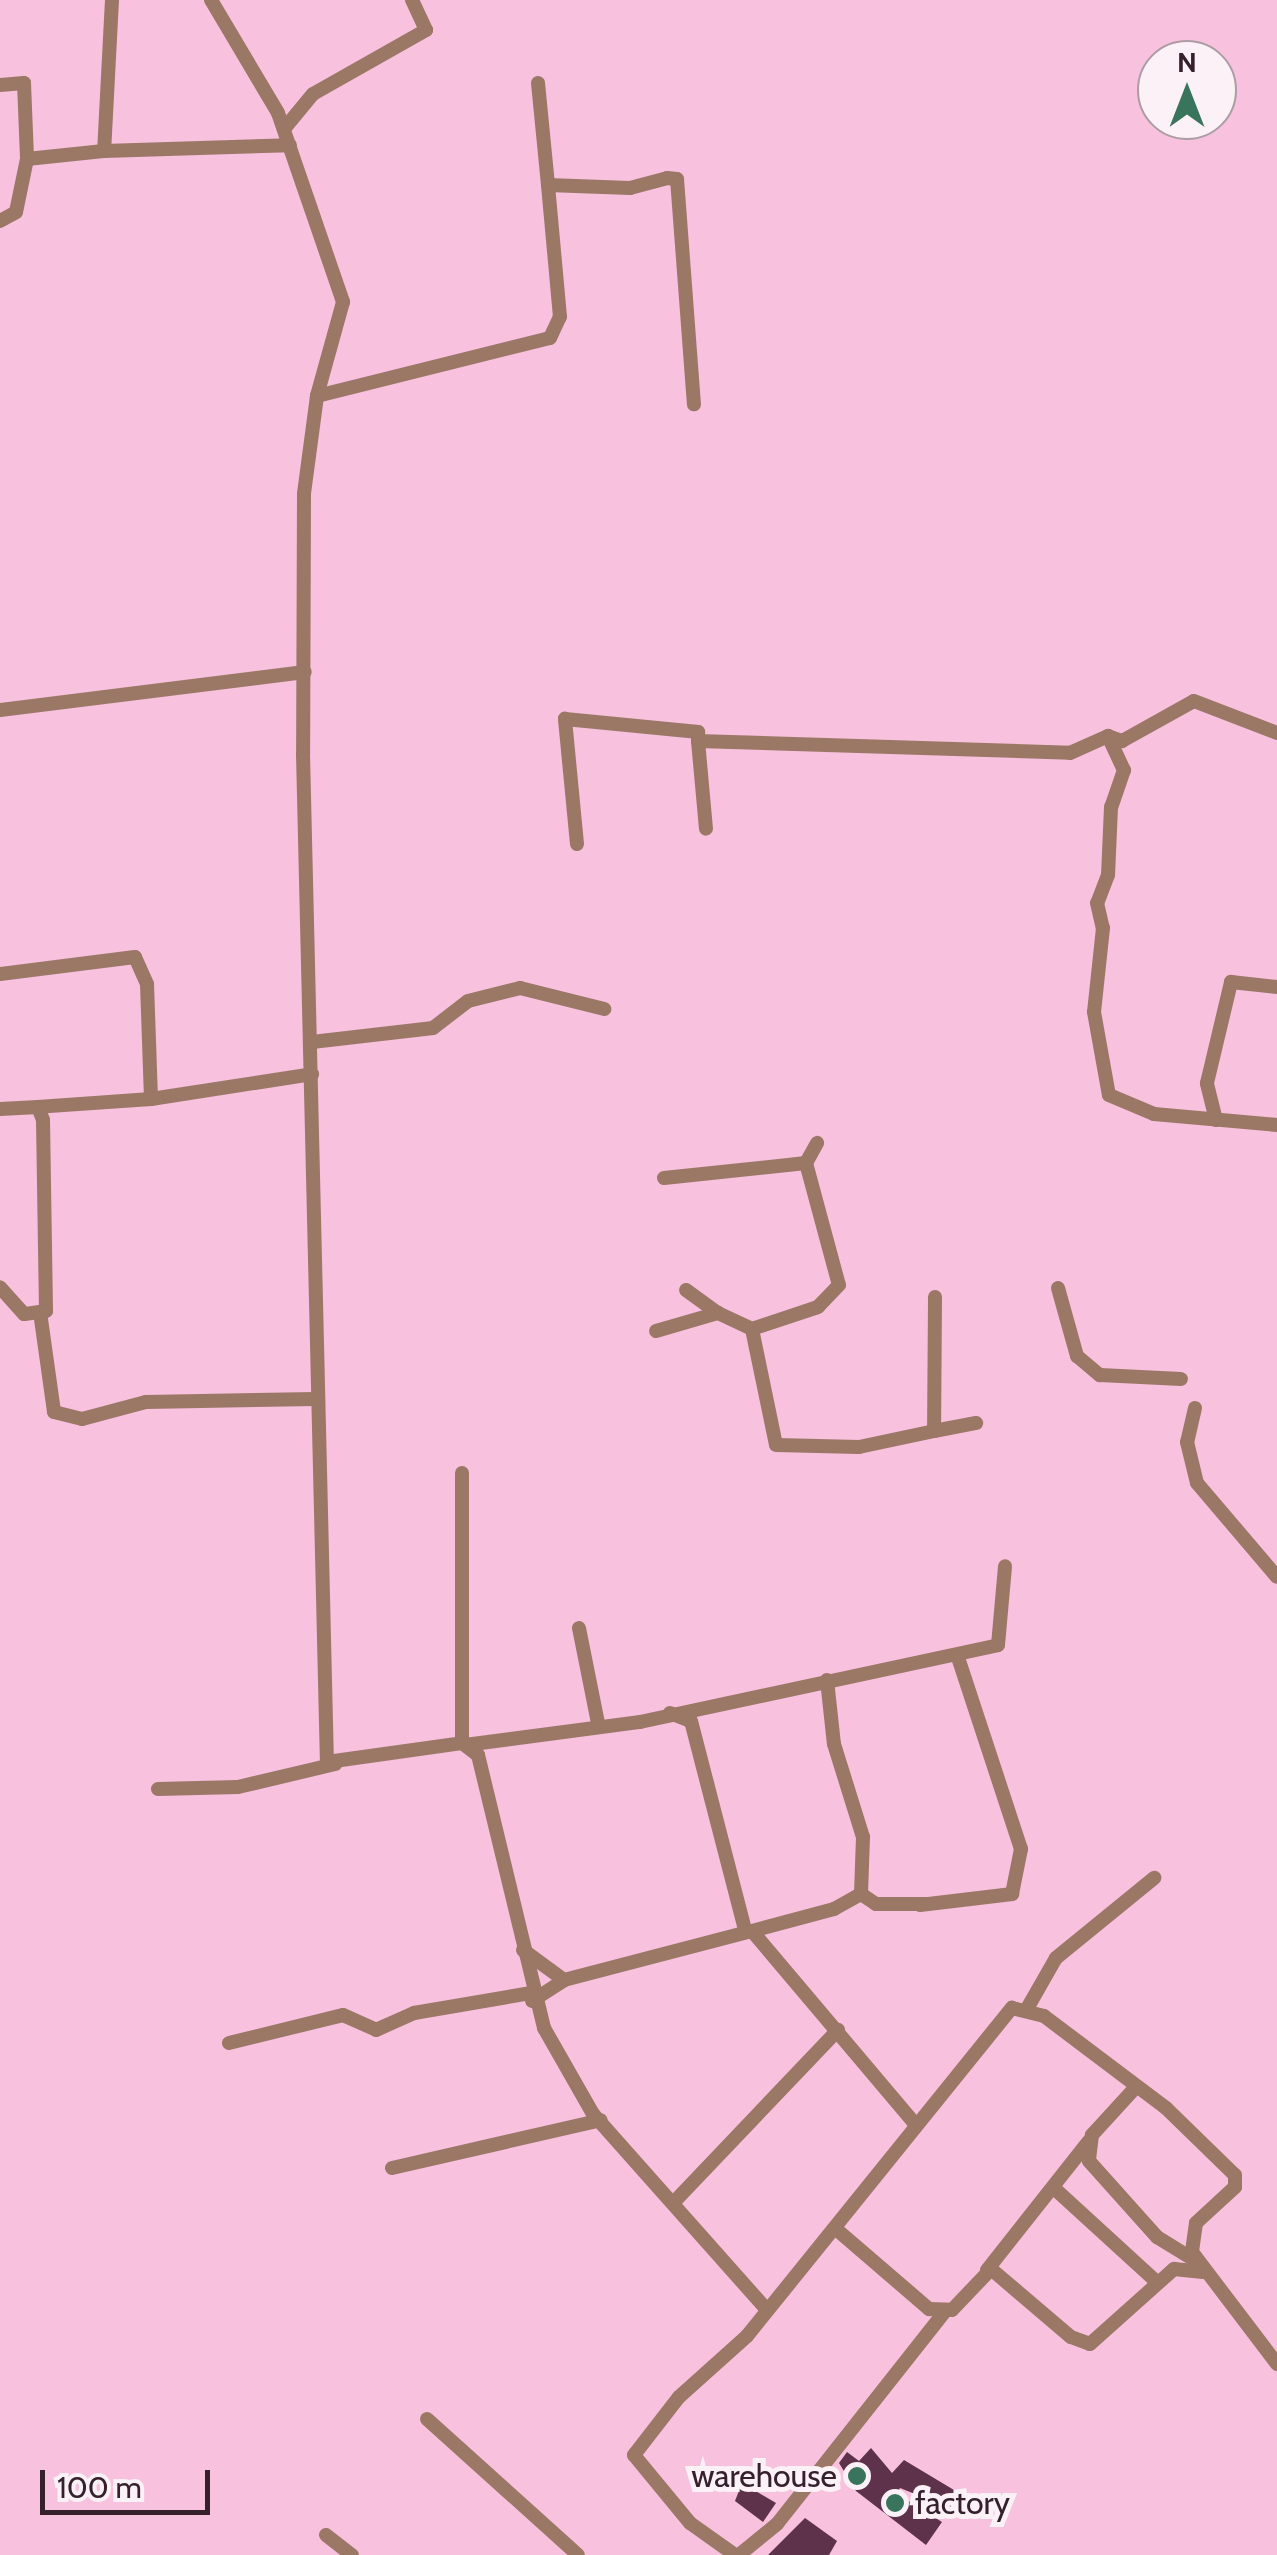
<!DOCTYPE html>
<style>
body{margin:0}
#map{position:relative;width:1277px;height:2555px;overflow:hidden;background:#f8c1de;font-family:Cabin,sans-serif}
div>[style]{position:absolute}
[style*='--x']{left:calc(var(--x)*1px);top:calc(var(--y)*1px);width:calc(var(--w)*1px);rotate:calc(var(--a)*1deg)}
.building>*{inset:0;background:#5e324b}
.minor>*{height:14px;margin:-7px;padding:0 7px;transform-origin:7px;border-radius:7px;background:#9b7766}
.dots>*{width:28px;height:28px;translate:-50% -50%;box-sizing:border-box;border:5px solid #fcf1f6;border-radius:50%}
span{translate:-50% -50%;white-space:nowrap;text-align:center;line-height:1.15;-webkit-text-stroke:10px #fcf1f6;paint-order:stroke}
.poi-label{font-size:32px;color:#35202b}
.right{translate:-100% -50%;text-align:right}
.left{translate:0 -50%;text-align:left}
.north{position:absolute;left:1137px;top:40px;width:100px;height:100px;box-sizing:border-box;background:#fcf1f6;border:2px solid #ac9da5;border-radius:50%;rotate:0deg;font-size:28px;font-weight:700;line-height:40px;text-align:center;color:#35202b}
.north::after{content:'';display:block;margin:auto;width:35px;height:45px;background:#39745d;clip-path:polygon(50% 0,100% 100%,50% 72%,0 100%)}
.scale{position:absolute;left:40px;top:2470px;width:170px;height:45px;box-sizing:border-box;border:5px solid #35202b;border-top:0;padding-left:12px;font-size:30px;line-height:35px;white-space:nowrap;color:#35202b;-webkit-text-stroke:8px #fcf1f6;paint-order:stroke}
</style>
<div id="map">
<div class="building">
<i style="clip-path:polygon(871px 2448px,892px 2473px,904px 2460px,959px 2493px,950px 2508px,900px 2488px,897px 2494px,942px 2522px,926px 2545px,856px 2491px,839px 2463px,847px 2452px,859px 2461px)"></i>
<i style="clip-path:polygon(742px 2483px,776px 2503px,763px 2522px,735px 2501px)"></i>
<i style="clip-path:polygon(805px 2518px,837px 2541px,829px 2555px,768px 2555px)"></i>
</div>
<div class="minor">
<i style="--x:112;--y:0;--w:151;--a:93"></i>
<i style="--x:104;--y:151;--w:186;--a:-1.8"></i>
<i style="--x:211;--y:0;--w:131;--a:59.3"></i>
<i style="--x:278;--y:113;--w:200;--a:71"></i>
<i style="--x:343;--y:302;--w:98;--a:105.5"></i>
<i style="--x:317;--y:396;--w:99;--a:97.6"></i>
<i style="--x:304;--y:494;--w:260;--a:90.2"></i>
<i style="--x:303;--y:754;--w:1008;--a:88.64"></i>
<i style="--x:327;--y:1762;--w:136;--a:-8"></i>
<i style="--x:462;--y:1743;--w:20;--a:37"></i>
<i style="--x:478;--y:1755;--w:281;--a:76.4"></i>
<i style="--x:544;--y:2028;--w:99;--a:60.3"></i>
<i style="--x:593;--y:2114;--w:261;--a:48.4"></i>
<i style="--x:538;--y:83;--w:102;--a:84.4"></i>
<i style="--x:0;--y:85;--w:24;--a:-5"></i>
<i style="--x:24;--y:83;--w:76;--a:87.7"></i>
<i style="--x:284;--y:129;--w:45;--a:-50.4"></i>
<i style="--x:313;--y:94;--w:130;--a:-29.5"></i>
<i style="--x:426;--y:30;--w:33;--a:-115"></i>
<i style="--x:0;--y:221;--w:18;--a:-29"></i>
<i style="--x:16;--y:212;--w:54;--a:-78.3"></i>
<i style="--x:27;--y:159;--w:77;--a:-5.9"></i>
<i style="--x:317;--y:396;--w:240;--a:-14"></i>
<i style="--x:550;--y:338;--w:23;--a:-65"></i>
<i style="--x:560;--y:317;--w:133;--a:-95.2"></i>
<i style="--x:548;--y:185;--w:82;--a:2.1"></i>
<i style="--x:630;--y:188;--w:38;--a:-15"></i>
<i style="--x:667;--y:178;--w:10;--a:6"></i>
<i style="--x:677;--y:179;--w:226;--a:85.7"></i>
<i style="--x:0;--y:710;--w:307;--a:-7.1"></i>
<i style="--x:1108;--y:736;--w:38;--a:65"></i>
<i style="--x:1124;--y:770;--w:39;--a:109"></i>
<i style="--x:1111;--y:807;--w:68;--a:92.5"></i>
<i style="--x:1108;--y:875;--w:30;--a:111"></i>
<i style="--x:1097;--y:903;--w:26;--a:77"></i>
<i style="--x:1103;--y:928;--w:84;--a:96.1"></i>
<i style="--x:1094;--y:1012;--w:84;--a:79.8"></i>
<i style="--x:1109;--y:1095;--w:49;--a:22.9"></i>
<i style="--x:1154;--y:1114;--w:123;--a:5.1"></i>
<i style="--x:698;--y:741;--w:88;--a:84.8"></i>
<i style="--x:577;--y:844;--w:126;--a:-95.5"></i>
<i style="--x:565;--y:719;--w:134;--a:5.6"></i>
<i style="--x:698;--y:732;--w:9;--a:90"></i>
<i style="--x:698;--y:741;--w:372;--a:1.8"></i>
<i style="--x:1070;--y:753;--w:42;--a:-24.1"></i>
<i style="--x:1108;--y:736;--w:15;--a:20"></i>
<i style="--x:1122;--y:741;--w:82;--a:-29.1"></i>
<i style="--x:1194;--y:701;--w:89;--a:21.1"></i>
<i style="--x:0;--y:974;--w:136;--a:-7.2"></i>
<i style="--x:135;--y:957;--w:30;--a:66"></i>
<i style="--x:147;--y:984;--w:115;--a:88"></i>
<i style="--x:151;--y:1099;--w:113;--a:176"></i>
<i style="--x:312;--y:1042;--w:122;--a:-6.6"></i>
<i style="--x:433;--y:1028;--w:44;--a:-37.6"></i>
<i style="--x:468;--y:1001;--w:54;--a:-14"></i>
<i style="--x:520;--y:988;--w:87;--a:14"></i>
<i style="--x:151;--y:1099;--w:163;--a:-8.8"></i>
<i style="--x:0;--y:1109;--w:38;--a:-3"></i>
<i style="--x:38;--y:1107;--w:14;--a:69"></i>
<i style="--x:43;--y:1120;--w:191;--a:89.1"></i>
<i style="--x:46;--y:1311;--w:22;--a:172"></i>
<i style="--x:24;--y:1314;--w:36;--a:-132"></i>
<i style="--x:1216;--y:1120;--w:38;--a:-104"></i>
<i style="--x:1207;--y:1083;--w:104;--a:-76.6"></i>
<i style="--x:1231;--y:982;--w:46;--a:6.2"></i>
<i style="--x:806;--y:1163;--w:126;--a:74.9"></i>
<i style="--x:839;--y:1285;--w:30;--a:134"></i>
<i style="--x:818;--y:1307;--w:70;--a:161.6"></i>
<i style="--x:752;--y:1329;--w:118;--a:78.3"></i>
<i style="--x:776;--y:1445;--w:83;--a:1.4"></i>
<i style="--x:859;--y:1447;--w:77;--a:-12"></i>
<i style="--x:664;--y:1178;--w:143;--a:-6"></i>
<i style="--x:806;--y:1163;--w:23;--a:-61"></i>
<i style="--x:1058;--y:1288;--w:71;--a:74.4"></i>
<i style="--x:1077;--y:1356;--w:30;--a:40"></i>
<i style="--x:1100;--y:1375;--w:81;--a:2.8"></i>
<i style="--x:686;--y:1290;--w:39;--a:36"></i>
<i style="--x:935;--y:1297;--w:134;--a:90.4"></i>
<i style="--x:934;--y:1431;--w:43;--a:-10.8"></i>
<i style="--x:40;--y:1312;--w:101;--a:82"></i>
<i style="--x:54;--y:1412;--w:29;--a:14"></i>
<i style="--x:82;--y:1419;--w:66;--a:-14.9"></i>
<i style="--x:146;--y:1402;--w:170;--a:-1"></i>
<i style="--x:656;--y:1331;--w:65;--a:-16.2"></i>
<i style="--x:718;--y:1313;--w:38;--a:25"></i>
<i style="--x:1195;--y:1408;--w:35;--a:103"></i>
<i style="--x:1187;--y:1442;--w:42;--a:76.3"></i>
<i style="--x:1197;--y:1483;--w:123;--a:49.6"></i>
<i style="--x:462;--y:1473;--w:270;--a:90"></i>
<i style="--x:579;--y:1628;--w:97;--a:78.7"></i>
<i style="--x:827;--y:1680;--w:64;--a:83.8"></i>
<i style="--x:834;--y:1744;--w:97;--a:72.7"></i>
<i style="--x:863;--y:1837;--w:57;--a:92"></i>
<i style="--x:861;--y:1894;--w:18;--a:34"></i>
<i style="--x:876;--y:1904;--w:51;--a:0"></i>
<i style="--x:670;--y:1713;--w:22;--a:21"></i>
<i style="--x:691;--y:1721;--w:216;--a:75.5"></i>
<i style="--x:465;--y:1745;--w:177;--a:-7.5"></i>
<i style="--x:640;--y:1722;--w:366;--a:-12.1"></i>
<i style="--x:998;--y:1645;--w:79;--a:-84.9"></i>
<i style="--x:158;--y:1789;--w:80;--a:-1.4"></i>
<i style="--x:238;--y:1787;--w:100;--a:-13.3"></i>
<i style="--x:920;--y:1905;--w:93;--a:-6.8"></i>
<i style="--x:1012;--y:1894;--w:46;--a:-78.7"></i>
<i style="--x:1021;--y:1849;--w:202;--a:-108.2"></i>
<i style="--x:752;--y:1931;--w:85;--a:-15"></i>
<i style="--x:834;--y:1909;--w:31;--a:-29"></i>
<i style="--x:523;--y:1950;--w:51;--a:36.2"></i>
<i style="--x:564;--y:1980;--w:194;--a:-14.6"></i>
<i style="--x:752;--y:1931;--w:253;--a:49.8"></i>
<i style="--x:532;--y:2001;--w:38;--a:-33"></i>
<i style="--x:1028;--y:2007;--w:56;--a:-60.3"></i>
<i style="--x:1056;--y:1958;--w:127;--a:-39.2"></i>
<i style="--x:229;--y:2043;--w:117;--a:-13.8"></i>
<i style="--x:343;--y:2015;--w:36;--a:24"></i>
<i style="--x:376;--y:2030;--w:42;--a:-24.1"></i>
<i style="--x:414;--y:2013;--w:119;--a:-9.7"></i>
<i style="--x:1135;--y:2088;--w:64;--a:132.5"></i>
<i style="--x:1092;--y:2135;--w:26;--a:97"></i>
<i style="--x:1089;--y:2161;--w:102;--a:48.2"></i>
<i style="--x:1157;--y:2237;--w:46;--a:31.6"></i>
<i style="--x:392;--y:2168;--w:214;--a:-12.9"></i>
<i style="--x:1055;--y:2189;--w:138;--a:42.4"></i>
<i style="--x:676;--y:2200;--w:235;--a:-46.4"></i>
<i style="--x:836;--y:2229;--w:123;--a:40.7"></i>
<i style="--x:929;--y:2309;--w:23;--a:2"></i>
<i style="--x:952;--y:2310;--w:57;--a:-46.4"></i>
<i style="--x:991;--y:2269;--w:105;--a:40.4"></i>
<i style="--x:1071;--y:2337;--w:20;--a:20"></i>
<i style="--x:1090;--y:2344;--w:113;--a:-41.8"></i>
<i style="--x:1174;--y:2269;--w:29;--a:6"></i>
<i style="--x:987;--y:2270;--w:164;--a:-51.7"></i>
<i style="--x:427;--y:2419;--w:203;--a:42"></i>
<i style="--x:326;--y:2535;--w:33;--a:38"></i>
<i style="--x:735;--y:2555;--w:55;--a:-144.6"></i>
<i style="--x:690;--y:2523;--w:88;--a:-129.5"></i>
<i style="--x:634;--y:2455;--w:73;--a:-52.2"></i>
<i style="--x:679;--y:2397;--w:91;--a:-41.9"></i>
<i style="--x:747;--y:2336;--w:422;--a:-51.1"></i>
<i style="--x:1012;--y:2008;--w:33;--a:14"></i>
<i style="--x:1044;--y:2016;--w:153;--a:37"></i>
<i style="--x:1166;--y:2108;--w:96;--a:44.2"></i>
<i style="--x:1235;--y:2175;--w:12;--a:90"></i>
<i style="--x:1235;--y:2187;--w:53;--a:137.3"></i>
<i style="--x:1196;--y:2223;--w:29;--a:98"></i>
<i style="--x:1192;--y:2252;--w:141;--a:52.8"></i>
<i style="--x:739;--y:2555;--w:49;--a:-39.2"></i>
<i style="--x:777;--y:2524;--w:271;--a:-51.7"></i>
</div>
<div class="dots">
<i style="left:857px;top:2476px;background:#39745d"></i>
<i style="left:895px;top:2503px;background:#39745d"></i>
</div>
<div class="poi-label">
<span class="right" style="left:837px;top:2476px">warehouse</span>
<span class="left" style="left:915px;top:2503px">factory</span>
</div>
<div class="north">N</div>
<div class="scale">100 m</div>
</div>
